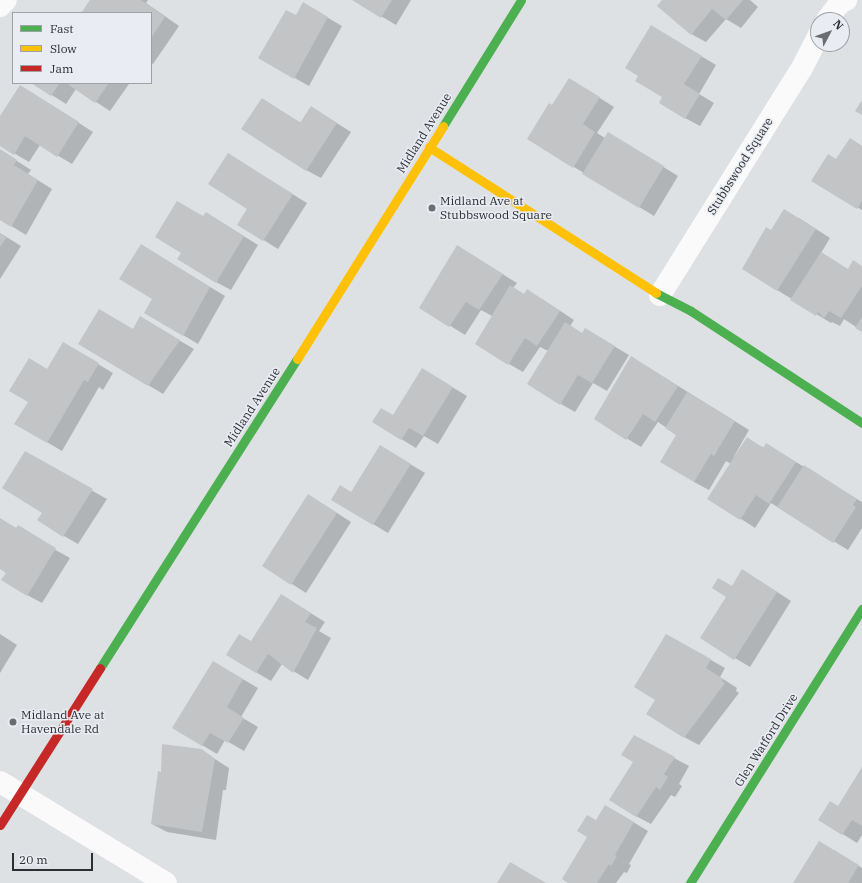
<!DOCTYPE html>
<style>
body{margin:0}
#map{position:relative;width:862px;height:883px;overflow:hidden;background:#dee1e4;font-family:"IBM Plex Serif",serif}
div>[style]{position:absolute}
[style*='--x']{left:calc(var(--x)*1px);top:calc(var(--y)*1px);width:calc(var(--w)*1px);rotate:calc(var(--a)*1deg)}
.shadow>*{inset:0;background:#0003}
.building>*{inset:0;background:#c2c4c6}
.street>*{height:22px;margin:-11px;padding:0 11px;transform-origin:11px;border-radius:11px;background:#fafafb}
.fast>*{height:9px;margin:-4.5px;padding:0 4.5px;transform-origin:4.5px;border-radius:4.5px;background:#4caf50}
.slow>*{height:9px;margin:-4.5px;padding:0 4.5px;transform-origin:4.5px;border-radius:4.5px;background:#ffc107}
.jam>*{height:9px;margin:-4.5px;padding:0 4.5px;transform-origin:4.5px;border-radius:4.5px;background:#c62828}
.dots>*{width:11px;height:11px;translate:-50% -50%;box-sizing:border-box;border:2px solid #e9edf3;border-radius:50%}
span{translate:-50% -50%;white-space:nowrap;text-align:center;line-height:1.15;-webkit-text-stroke:3px #e9edf3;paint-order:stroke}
.street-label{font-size:12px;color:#2d2e31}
.poi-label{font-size:12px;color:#2d2e31}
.left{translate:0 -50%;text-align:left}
.legend{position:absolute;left:12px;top:12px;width:140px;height:72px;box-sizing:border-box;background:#e9edf3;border:1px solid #9ea1a5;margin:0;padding:5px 7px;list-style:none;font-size:12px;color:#2d2e31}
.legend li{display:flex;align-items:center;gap:8px;height:20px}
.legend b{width:20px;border:1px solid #9ea1a5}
.north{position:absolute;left:810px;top:12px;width:40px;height:40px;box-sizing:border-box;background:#e9edf3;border:1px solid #9ea1a5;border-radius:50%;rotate:49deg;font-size:11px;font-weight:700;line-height:16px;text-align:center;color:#2d2e31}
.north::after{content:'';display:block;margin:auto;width:14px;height:18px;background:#6b6d70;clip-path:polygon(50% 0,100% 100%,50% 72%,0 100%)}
.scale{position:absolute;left:12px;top:853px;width:81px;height:18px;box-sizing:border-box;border:2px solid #2d2e31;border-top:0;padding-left:5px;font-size:12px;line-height:14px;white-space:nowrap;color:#2d2e31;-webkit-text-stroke:3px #e9edf3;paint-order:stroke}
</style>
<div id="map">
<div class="shadow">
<i style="clip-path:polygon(91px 0,148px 0,146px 3px,179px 26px,153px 64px,151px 63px,151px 13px,82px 13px)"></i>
<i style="clip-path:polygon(354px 0,411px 0,396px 25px)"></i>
<i style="clip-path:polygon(663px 0,750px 0,758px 7px,741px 28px,726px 19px,706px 42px,691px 34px)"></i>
<i style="clip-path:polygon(304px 4px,342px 26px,309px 86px,259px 58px,296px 17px)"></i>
<i style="clip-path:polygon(666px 35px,716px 65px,699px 94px,714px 103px,700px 126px,685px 118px)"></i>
<i style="clip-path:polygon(33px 83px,127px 83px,129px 84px,110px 111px,76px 89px,66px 104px)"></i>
<i style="clip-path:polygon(584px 88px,614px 107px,597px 133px,605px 138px,623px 142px,678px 176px,654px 216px,574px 167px,553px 106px)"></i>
<i style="clip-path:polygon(35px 95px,93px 132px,72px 164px,40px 145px,29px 162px,0 145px,0 118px)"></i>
<i style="clip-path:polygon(262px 99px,301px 123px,311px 107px,351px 132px,321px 178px,306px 170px)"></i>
<i style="clip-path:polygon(850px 139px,862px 146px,862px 210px,812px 181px,836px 160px)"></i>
<i style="clip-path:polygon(0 150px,31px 170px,28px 174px,52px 189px,26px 235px,0 219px)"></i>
<i style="clip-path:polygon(242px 163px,307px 203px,278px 249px,238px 224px,248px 208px)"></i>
<i style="clip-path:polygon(204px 217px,221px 222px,258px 245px,231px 290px,216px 282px)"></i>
<i style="clip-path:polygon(799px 218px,830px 238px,821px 253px,848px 270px,862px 266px,862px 331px,844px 319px,840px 326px,832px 322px,831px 323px,777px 290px,771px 231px)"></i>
<i style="clip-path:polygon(0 233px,21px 246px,0 279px)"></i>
<i style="clip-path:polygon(156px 254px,225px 296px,198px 344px,183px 335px,153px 299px)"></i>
<i style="clip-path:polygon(472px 255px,517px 283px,513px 288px,525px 295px,542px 299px,574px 320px,570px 326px,583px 334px,600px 338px,629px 355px,607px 391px,593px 383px,575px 412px,561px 404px,548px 351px,540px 347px,523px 372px,509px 364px,492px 316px,481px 310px,465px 335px,420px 307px)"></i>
<i style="clip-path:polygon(141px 318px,194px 349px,163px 394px,80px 344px,133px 330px)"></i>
<i style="clip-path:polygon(63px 343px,113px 373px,103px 390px,99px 387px,62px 451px,16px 424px)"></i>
<i style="clip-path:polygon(646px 366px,749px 430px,733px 458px,747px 439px,764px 448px,781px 453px,862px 502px,862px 528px,848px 550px,771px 503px,755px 528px,709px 498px,731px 464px,726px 461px,709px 490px,694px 482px,677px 435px,658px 422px,641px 447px,595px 419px)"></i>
<i style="clip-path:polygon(437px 378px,467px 396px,438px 444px,424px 436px,416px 448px,373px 422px,394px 417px)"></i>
<i style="clip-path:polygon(25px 453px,107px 499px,78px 544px,64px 536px,43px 512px)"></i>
<i style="clip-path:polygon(395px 455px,425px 473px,388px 533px,373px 524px)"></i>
<i style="clip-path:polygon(323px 504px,351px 522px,306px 593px,264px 566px)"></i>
<i style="clip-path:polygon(0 519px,70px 558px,42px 603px,27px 595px,0 567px)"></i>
<i style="clip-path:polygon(757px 579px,791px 601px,750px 667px,701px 638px,733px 587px)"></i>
<i style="clip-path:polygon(296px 604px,325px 622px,319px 631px,331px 638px,308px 680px,282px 664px,271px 681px,227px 655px,252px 642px)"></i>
<i style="clip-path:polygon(0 634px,17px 645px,0 673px)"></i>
<i style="clip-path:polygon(667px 635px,725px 668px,720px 677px,737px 688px,736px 691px,739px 693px,699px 745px,684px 737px,656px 699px)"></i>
<i style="clip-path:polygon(213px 662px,258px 688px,241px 717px,258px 727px,244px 751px,225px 740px,217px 754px,173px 728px)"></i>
<i style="clip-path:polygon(201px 750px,229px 768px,226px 790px,223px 790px,216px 840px,167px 832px,152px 824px,162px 773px)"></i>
<i style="clip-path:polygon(674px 758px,689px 766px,679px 784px,682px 786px,675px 797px,671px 795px,651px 824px,636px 816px)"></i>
<i style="clip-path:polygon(862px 769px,862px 835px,857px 843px,820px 820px,838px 807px)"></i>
<i style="clip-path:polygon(620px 814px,648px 831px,629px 864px,631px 865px,627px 873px,624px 872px,616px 883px,570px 883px,596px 821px)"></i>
<i style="clip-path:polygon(834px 850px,862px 868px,862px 883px,794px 883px)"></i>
</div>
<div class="building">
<i style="clip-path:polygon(90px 0,141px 0,165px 17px,151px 38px,151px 13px,81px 13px)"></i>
<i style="clip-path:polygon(352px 0,392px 0,381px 18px)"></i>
<i style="clip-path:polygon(662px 0,743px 0,726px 20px,712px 9px,691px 35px,657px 6px)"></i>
<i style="clip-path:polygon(303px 2px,328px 17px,294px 79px,258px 58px,286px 10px,296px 15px)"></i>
<i style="clip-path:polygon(651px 25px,702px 56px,684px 84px,700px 94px,685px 119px,659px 103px,662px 97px,635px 81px,638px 76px,625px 68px)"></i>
<i style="clip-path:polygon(569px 78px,600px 97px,583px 124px,595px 132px,573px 168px,527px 139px,549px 103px,552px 105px)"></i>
<i style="clip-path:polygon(31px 83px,60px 83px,51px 96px)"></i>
<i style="clip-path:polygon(66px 83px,109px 83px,95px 103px)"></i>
<i style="clip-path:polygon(20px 85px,79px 122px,57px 157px,25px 136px,14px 155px,0 146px,0 116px)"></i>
<i style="clip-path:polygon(262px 98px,300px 123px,311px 106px,337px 123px,306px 171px,241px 129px)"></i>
<i style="clip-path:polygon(862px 100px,862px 115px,855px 111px)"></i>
<i style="clip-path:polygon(608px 132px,664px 166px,639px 208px,582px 174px)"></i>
<i style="clip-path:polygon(850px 138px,862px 146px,862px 201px,857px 209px,811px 181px,828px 154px,836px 159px)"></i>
<i style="clip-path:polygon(0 149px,17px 160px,14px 165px,38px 180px,11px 227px,0 220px)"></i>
<i style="clip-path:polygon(228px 153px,293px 194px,263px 241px,237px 225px,247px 209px,208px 184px)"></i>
<i style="clip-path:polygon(177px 201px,203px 216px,206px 212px,244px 236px,216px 283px,177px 259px,181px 253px,155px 237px)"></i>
<i style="clip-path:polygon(784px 209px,816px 229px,777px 291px,742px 269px,766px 227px,771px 230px)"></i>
<i style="clip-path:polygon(0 233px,7px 237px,0 247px)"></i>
<i style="clip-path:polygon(141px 244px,210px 287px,183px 336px,144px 313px,152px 299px,119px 279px)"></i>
<i style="clip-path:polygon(457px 245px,503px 274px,479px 310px,466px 302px,449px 327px,419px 308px)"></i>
<i style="clip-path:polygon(821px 252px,848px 269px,853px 260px,862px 266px,862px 286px,841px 318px,829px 311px,824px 318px,818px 312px,816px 316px,790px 300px)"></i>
<i style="clip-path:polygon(510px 285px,524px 294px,527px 289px,560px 311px,537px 346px,525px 338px,508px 365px,475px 344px)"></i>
<i style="clip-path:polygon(99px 309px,133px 329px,140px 316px,180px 340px,148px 386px,78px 344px)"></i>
<i style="clip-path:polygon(862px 317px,862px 332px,855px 328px)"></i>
<i style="clip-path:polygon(565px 322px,582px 333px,585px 328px,615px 346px,592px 383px,578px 375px,560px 405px,527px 384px)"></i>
<i style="clip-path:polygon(63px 342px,99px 363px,88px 382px,84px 380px,47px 443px,14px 424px,28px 402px,9px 391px,29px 358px,47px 369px)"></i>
<i style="clip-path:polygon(631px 356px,678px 386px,655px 422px,643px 414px,626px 440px,594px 419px)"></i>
<i style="clip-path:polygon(422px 368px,453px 387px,423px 436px,409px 428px,401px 440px,372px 422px,381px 408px,393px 415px)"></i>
<i style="clip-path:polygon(687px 392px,735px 421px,714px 456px,711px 454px,694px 482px,660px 462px,676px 435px,665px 428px)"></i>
<i style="clip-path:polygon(747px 437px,763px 448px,766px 443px,796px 462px,769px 504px,756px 495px,740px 520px,707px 499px)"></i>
<i style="clip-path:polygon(380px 445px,411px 464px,373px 525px,331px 500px,340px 485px,351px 492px)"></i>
<i style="clip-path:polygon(25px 451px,93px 489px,63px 537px,37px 520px,42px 513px,2px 488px)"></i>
<i style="clip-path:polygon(804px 465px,857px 499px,853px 505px,856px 507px,833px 543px,777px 507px)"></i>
<i style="clip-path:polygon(308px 494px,337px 513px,291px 585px,262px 566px)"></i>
<i style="clip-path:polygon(0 518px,16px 528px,18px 525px,56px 548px,27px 596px,1px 580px,6px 573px,0 569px)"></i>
<i style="clip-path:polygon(742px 569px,777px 592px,734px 660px,700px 638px,726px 597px,712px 588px,718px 578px,732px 586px)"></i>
<i style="clip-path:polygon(281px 594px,311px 613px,305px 622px,317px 628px,293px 673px,268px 654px,256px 673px,226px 655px,239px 634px,251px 641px)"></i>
<i style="clip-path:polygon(666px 634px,711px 659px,706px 668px,723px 679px,722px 681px,725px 683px,684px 738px,646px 714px,655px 700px,634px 687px)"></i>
<i style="clip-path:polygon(213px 661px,243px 679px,227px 707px,244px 718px,228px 743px,210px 733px,202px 746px,172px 728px)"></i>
<i style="clip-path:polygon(634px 735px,675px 757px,664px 774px,668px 777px,660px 790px,656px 787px,636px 817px,609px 800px,633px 762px,621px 755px)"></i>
<i style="clip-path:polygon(162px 744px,202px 749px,215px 759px,202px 832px,151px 824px,158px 771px,161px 772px)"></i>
<i style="clip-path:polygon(862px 767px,862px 826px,852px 820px,842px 835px,818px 820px,830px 801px,838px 806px)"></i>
<i style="clip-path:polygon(605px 805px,634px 822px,615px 855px,617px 856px,611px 866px,609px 864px,597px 883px,568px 883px,562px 879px,587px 837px,577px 831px,587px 815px,596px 820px)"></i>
<i style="clip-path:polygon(819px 841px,859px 865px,848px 883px,793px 883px)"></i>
<i style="clip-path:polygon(510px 862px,546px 883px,497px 883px)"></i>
</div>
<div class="street">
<i style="--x:0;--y:6;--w:8;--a:-45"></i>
<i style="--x:827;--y:20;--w:21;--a:-53"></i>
<i style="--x:840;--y:3;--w:7;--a:-27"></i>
<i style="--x:660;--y:295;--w:270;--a:-58"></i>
<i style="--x:803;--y:66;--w:34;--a:-63"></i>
<i style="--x:0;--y:782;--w:194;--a:31.3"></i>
</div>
<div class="fast">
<i style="--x:443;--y:126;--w:148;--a:-58.2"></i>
<i style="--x:656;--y:293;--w:39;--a:27"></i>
<i style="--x:691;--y:311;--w:204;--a:33.2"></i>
<i style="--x:100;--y:668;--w:366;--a:-57.5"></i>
<i style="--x:690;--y:883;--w:324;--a:-57.9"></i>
</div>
<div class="slow">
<i style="--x:429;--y:147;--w:270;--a:32.7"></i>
<i style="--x:297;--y:359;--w:275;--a:-57.9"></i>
</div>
<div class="jam">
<i style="--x:0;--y:825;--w:186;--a:-57.5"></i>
</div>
<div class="dots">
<i style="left:432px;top:208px;background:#6b6d70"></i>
<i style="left:13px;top:722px;background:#6b6d70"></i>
</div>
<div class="street-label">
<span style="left:424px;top:133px;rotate:-58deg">Midland Avenue</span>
<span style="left:740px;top:166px;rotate:-58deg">Stubbswood Square</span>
<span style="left:252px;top:407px;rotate:-57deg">Midland Avenue</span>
<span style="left:766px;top:740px;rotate:-58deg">Glen Watford Drive</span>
</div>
<div class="poi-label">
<span class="left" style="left:440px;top:208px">Midland Ave at<br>Stubbswood Square</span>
<span class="left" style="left:21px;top:722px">Midland Ave at<br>Havendale Rd</span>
</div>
<ul class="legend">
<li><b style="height:5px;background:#4caf50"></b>Fast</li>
<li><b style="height:5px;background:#ffc107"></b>Slow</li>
<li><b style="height:5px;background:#c62828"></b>Jam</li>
</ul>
<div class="north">N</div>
<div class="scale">20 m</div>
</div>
